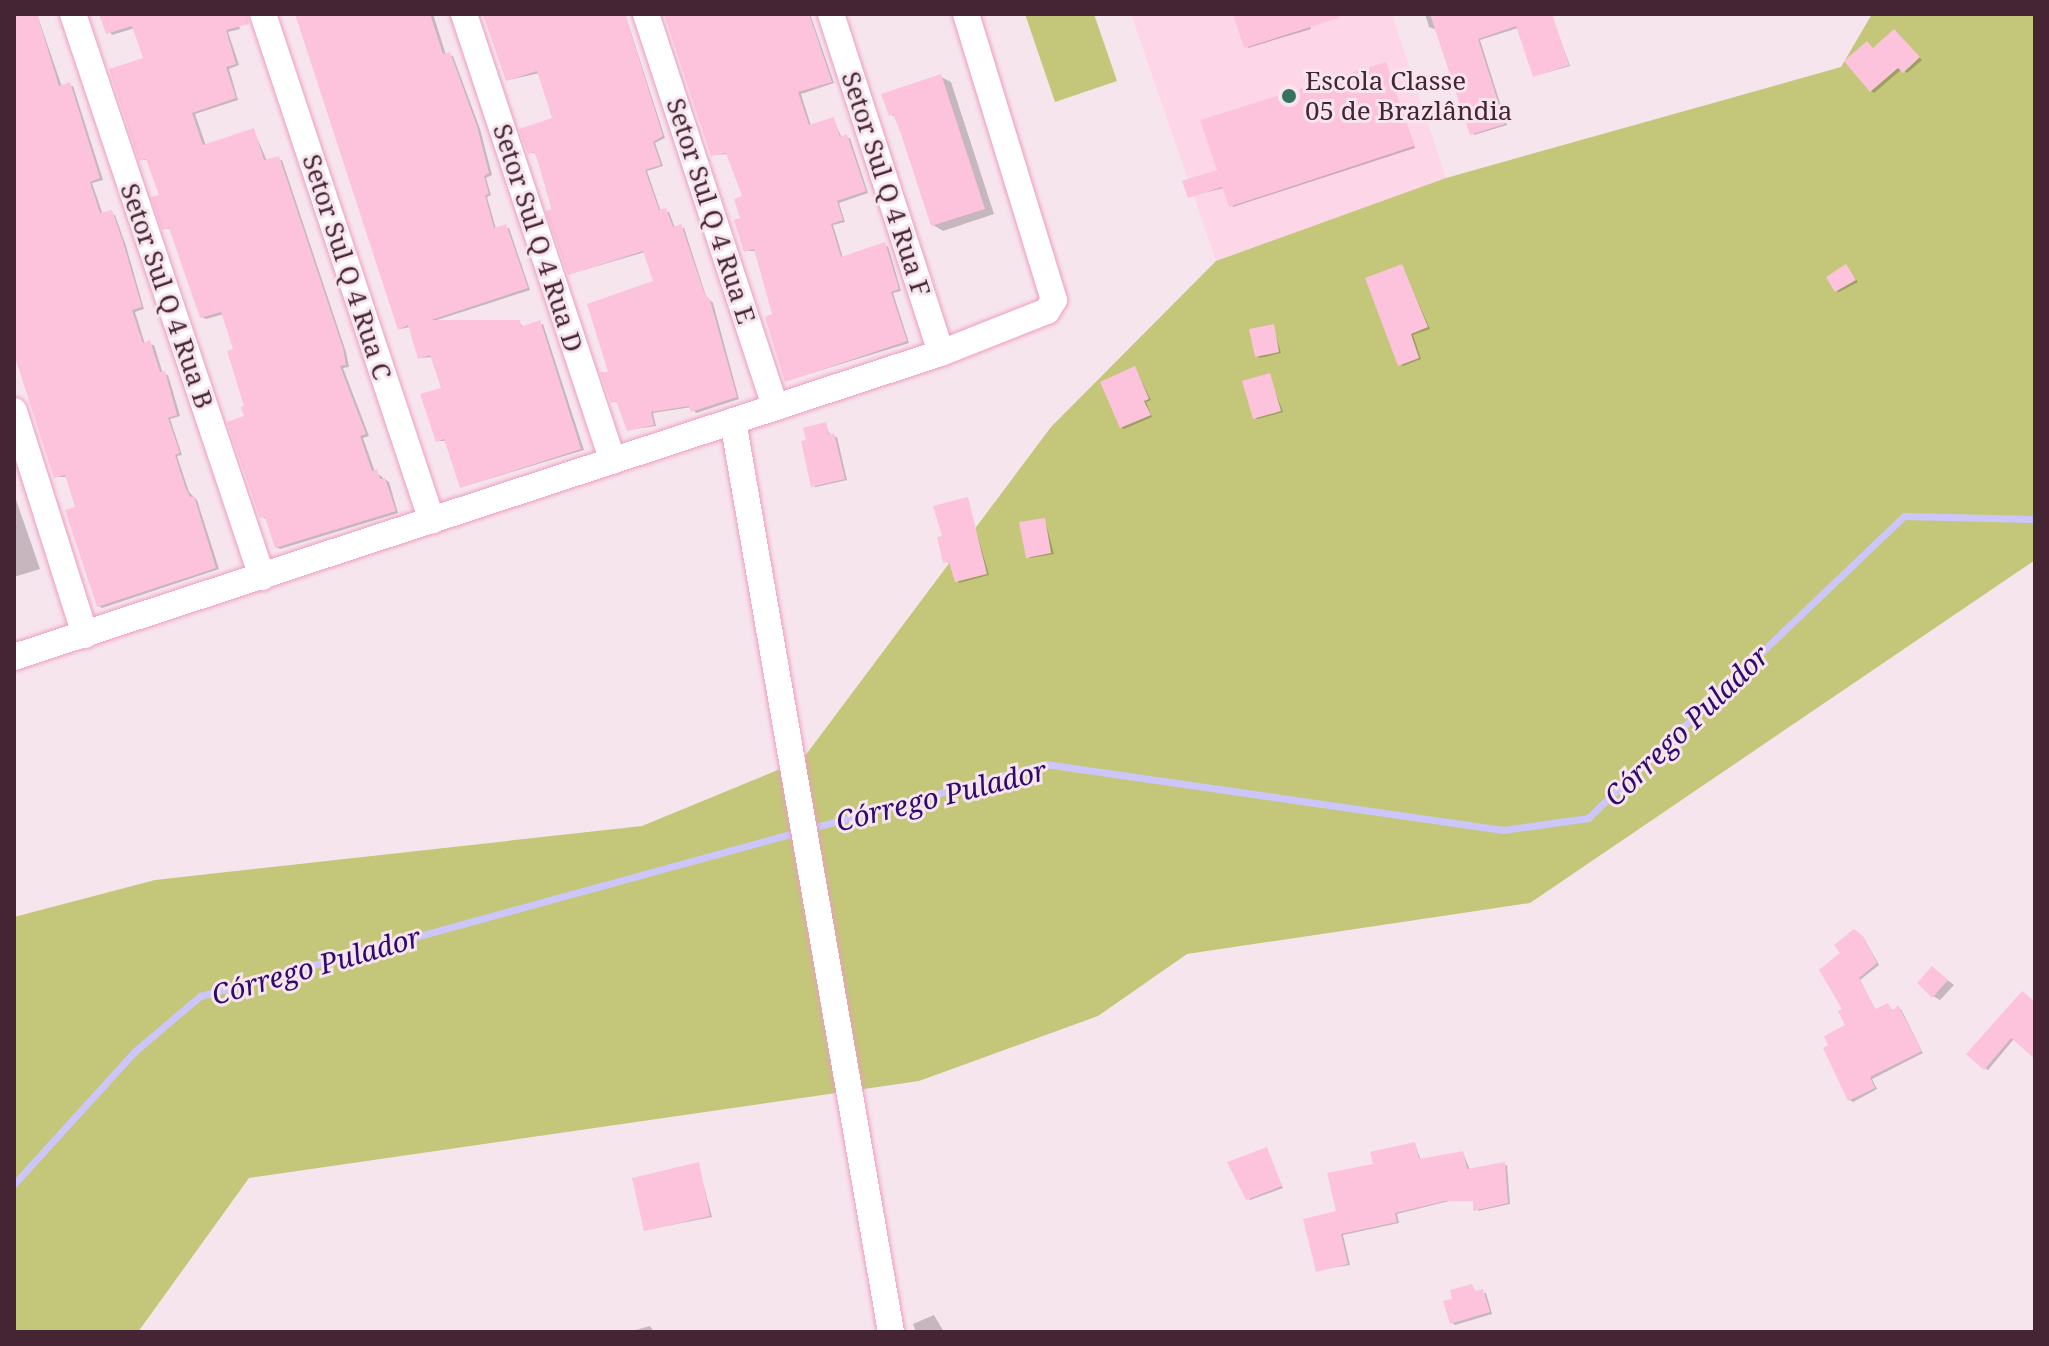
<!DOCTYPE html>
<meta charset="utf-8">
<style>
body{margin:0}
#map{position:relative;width:2049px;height:1346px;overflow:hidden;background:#f7e5ed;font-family:"Noto Serif",serif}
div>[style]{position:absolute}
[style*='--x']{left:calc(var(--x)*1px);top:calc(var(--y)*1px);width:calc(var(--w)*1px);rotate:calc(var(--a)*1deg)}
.built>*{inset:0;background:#fdd7e7}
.green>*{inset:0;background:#c4c779}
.shadow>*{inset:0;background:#0003}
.stream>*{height:7px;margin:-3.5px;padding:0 3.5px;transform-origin:3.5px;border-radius:3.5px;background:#cdc6fb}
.building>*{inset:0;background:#fdc3dc}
.roads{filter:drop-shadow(0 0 2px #ee9cc2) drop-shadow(0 0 2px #ee9cc2)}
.minor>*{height:26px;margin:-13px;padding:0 13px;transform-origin:13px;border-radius:13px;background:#fff}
.dots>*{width:22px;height:22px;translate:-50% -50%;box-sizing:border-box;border:4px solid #f7e5ed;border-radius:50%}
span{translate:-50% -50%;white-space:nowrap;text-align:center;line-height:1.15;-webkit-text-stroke:6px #f7e5ed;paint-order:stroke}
.poi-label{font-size:26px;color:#452434}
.left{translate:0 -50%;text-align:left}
.street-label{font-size:26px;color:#452434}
.water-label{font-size:28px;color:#30096f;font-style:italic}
.frame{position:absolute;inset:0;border:16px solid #452434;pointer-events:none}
</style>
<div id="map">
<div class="built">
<i style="clip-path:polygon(1131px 14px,1392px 14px,1446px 178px,1216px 261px)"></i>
</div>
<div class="green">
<i style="clip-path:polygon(1025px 14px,1094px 14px,1117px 81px,1055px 102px)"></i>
<i style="clip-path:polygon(1872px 14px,2035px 14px,2035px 560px,1530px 903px,1187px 954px,1098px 1016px,919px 1081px,249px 1178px,138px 1332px,14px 1332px,14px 917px,155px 880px,642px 826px,802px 760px,1051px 427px,1216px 261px,1446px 178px,1841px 67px)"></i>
</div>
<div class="shadow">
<i style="clip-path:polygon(14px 14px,37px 14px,62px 87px,73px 86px,103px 180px,92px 183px,103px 215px,115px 215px,126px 246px,144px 309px,135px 312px,145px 344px,154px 345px,163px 374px,168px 375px,180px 416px,170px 419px,182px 455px,177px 456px,189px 492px,197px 500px,219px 569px,102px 608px,99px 606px,78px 508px,68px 477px,56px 477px,14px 349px)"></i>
<i style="clip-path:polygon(101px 14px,235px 14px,240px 29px,228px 32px,239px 65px,229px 69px,238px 100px,195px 114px,206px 146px,254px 131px,267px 161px,282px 160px,346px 352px,349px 367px,343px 368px,369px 436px,363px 438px,375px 472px,389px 482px,398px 513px,280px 549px,276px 547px,267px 519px,262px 517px,246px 408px,236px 350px,224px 314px,206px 319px,202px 317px,172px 229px,164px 229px,161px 196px,149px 160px,141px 160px,146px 59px,135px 28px,112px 35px)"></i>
<i style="clip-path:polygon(296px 14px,433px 14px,446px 55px,453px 56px,480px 129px,492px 175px,486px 178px,491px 195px,487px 197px,496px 229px,509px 228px,530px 290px,434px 321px,519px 322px,524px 328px,543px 324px,584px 450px,462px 487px,447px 441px,437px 441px,443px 389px,433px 357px,420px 358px,410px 327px,400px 329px)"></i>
<i style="clip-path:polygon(483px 14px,625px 14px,665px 138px,655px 143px,663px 166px,647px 171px,661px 212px,669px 212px,675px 228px,684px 228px,706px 296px,713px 303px,739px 399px,696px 413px,692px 407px,653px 413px,656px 426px,628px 430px,619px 402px,612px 402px,611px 374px,656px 282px,645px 252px,570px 274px,536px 153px,529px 153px,555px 119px,540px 73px,508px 80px)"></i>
<i style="clip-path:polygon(665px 14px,810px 14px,834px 83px,801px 94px,811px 126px,833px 119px,842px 138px,850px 138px,868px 193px,839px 203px,845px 222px,833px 225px,843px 258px,888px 246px,901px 291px,893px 293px,909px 343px,786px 381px,774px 315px,756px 251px,746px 251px,744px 198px,728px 154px,713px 155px)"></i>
<i style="clip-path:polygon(1236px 14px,1306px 14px,1311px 29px,1248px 48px)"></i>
<i style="clip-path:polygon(1425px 14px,1551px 14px,1570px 66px,1534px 76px,1518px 28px,1480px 40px,1507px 125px,1474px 135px,1437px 30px,1429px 27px)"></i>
<i style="clip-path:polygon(1897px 33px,1922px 60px,1907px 73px,1902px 69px,1874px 93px,1871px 91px,1874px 50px)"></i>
<i style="clip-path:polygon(1385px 64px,1415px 148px,1233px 207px,1224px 188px,1190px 196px,1219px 172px)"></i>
<i style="clip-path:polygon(941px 77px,951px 82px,994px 214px,943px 231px,933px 225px,897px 118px,890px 114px)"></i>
<i style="clip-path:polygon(1402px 266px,1430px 329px,1413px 335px,1421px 359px,1403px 366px,1400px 364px)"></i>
<i style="clip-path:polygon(1846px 266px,1858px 282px,1839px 292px,1836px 291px)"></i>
<i style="clip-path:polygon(1273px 326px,1281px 353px,1260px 358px,1257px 356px)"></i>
<i style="clip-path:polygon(1135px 368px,1151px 400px,1146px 402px,1152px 417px,1124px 429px,1121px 427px)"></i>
<i style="clip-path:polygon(1269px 375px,1283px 412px,1258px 419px,1255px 418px)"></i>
<i style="clip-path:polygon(825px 425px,831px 436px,837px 437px,847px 480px,816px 487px,813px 486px)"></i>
<i style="clip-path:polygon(14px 494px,40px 569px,14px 577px)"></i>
<i style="clip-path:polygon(967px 499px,989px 575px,959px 583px,952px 563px,944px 562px,944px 537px)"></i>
<i style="clip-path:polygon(1045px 520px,1054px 554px,1031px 558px,1028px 556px)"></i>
<i style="clip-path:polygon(1854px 931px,1865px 940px,1879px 965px,1860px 980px,1876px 1011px,1888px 1005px,1894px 1012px,1901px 1009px,1923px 1053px,1872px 1079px,1877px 1089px,1853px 1102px,1850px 1100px,1843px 953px)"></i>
<i style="clip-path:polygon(1933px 969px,1954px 985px,1940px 1000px,1933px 996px)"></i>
<i style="clip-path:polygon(2035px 1004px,2035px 1054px,2014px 1039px,1988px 1070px,1985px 1068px)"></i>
<i style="clip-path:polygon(1415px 1144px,1421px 1161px,1463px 1153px,1470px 1170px,1507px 1165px,1510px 1204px,1478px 1211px,1475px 1201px,1449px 1201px,1397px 1214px,1399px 1223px,1343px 1235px,1350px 1265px,1318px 1270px,1339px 1213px,1376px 1165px)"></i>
<i style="clip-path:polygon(1266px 1150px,1283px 1188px,1250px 1200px,1247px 1198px)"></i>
<i style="clip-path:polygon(698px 1164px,712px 1217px,646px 1230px)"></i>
<i style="clip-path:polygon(1472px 1286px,1477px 1293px,1486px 1293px,1492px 1314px,1455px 1325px,1452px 1323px,1455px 1300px)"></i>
<i style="clip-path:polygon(934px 1315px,944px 1332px,916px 1332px,913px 1324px)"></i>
<i style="clip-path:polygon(650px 1326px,654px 1332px,637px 1332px,636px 1330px)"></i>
</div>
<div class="stream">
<i style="--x:14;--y:1184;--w:178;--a:-47.7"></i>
<i style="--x:134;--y:1052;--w:87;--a:-40.3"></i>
<i style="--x:200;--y:996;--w:876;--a:-15.35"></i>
<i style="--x:1045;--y:764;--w:463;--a:8.2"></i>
<i style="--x:1503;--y:830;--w:86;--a:-8"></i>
<i style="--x:1588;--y:818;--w:437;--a:-43.7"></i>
<i style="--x:1904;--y:516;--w:131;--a:1.3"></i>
</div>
<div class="building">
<i style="clip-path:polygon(14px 14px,37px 14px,59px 86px,70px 82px,100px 178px,90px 182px,100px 213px,112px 210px,123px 242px,142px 307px,132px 310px,143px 343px,150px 340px,160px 372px,165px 371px,177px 415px,168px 418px,180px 453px,175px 455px,186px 489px,190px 497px,194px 496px,216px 568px,97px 607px,65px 510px,75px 507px,65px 475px,54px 478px,14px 354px)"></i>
<i style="clip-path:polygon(99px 14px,247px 14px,249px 24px,226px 30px,236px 64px,226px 67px,236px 98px,192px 113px,203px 145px,254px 128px,264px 160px,279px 156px,343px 348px,346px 365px,340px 366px,366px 434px,360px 436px,372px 471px,377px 469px,380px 479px,385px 478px,396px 511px,275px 548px,265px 517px,260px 518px,227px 422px,244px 416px,241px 407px,244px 406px,227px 351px,233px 349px,221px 312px,200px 318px,169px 228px,162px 230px,151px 197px,159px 195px,146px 159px,139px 161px,109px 69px,143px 58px,132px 26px,106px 34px)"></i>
<i style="clip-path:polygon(295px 14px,430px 14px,443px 54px,450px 52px,477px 126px,489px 173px,484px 176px,489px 194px,485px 195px,494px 228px,506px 224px,528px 288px,431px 320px,520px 320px,521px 327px,540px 320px,581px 449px,460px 488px,444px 439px,436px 442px,420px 394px,441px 388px,430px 355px,418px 359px,408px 325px,398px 330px)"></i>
<i style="clip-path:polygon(483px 14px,625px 14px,663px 136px,653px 142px,661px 165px,645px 170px,659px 210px,666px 208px,673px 227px,681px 224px,704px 292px,710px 300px,737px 397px,691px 412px,689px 406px,651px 412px,654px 425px,627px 431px,616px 401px,611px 403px,600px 372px,608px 372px,587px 304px,653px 281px,643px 251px,568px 275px,546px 211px,552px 209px,537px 159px,534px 152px,528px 154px,519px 129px,552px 118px,537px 71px,506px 81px)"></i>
<i style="clip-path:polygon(664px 14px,809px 14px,832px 82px,798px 92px,809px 125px,834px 117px,840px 137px,847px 134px,866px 191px,837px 201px,843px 220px,831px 224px,841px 257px,885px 242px,899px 289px,891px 292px,907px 341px,785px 382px,765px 317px,772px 314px,754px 249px,744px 252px,734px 220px,740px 218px,734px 199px,742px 196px,726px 153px,711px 156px)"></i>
<i style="clip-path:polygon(1233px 14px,1338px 14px,1339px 18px,1244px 48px)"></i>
<i style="clip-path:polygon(1430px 14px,1552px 14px,1569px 65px,1533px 77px,1516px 26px,1478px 39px,1505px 124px,1470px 135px)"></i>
<i style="clip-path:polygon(1894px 29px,1920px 57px,1903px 73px,1898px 68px,1870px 92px,1844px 61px,1867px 41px,1873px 48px)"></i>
<i style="clip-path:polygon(1386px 62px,1414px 146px,1229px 207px,1222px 187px,1188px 198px,1182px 181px,1217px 170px,1200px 120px)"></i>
<i style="clip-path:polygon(941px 74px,985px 209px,931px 226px,901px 134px,893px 114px,889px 116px,881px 94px)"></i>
<i style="clip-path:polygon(1402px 264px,1428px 327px,1411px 334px,1419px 358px,1398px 366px,1365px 278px)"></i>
<i style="clip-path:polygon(1846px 264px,1856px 280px,1835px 292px,1826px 277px)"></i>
<i style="clip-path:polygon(1274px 324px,1279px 352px,1255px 357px,1249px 329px)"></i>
<i style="clip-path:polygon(1135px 366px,1149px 399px,1144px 401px,1151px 415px,1120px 428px,1100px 382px)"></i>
<i style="clip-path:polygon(1270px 373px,1281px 411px,1253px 419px,1242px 381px)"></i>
<i style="clip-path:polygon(826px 422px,829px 435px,834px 433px,845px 479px,811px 487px,801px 441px,806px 440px,803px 428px)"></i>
<i style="clip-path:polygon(968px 497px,987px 574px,955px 582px,949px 562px,943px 563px,937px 537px,942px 536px,933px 506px)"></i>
<i style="clip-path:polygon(1045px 518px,1051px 553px,1026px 558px,1019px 522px)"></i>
<i style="clip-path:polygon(1854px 929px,1863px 936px,1877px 963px,1859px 978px,1875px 1009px,1888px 1003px,1892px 1011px,1898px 1005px,1922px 1051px,1870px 1077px,1875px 1088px,1848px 1101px,1823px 1048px,1828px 1045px,1824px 1036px,1845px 1025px,1838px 1011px,1842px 1009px,1819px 970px,1840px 953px,1834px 945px)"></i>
<i style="clip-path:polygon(1932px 966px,1948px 980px,1932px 998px,1917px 983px)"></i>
<i style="clip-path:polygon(2022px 991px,2035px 1002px,2035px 1059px,2011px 1038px,1984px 1070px,1966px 1054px)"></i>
<i style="clip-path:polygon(1415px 1142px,1419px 1159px,1463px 1151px,1467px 1169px,1505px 1162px,1508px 1203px,1473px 1211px,1473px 1201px,1445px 1201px,1395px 1213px,1397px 1222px,1341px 1234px,1348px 1264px,1316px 1272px,1303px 1219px,1336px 1211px,1327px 1173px,1373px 1164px,1370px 1152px)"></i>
<i style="clip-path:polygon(1267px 1147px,1282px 1186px,1246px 1200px,1227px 1162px)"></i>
<i style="clip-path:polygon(699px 1162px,710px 1216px,644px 1231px,632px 1178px)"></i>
<i style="clip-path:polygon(1472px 1284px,1475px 1291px,1483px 1289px,1490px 1312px,1450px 1324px,1443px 1301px,1452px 1299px,1450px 1290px)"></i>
</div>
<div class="roads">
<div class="minor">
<i style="--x:73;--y:14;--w:594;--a:71.44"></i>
<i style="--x:263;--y:14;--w:534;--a:71.57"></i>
<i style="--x:464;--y:14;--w:471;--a:71.6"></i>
<i style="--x:646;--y:14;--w:414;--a:71.8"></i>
<i style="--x:831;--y:14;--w:356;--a:72"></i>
<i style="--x:14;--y:411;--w:235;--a:72.4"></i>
<i style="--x:733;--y:421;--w:925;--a:80.16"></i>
<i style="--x:14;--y:657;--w:976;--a:-18.16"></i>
<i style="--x:941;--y:353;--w:114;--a:-21.6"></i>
<i style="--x:1047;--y:311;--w:13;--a:-58"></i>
<i style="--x:1054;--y:300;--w:299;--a:-107.1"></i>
</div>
</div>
<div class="dots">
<i style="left:1289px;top:96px;background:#357360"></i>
</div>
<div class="poi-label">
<span class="left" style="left:1305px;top:96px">Escola Classe<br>05 de Brazlândia</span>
</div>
<div class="street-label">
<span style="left:886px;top:184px;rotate:72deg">Setor Sul Q 4 Rua F</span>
<span style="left:711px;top:211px;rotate:72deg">Setor Sul Q 4 Rua E</span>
<span style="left:538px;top:238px;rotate:72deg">Setor Sul Q 4 Rua D</span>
<span style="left:347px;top:267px;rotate:72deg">Setor Sul Q 4 Rua C</span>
<span style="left:167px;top:296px;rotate:71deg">Setor Sul Q 4 Rua B</span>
</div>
<div class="water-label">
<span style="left:1686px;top:725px;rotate:-44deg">Córrego Pulador</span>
<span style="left:941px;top:795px;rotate:-14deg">Córrego Pulador</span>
<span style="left:316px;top:965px;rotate:-16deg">Córrego Pulador</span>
</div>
<div class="frame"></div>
</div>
